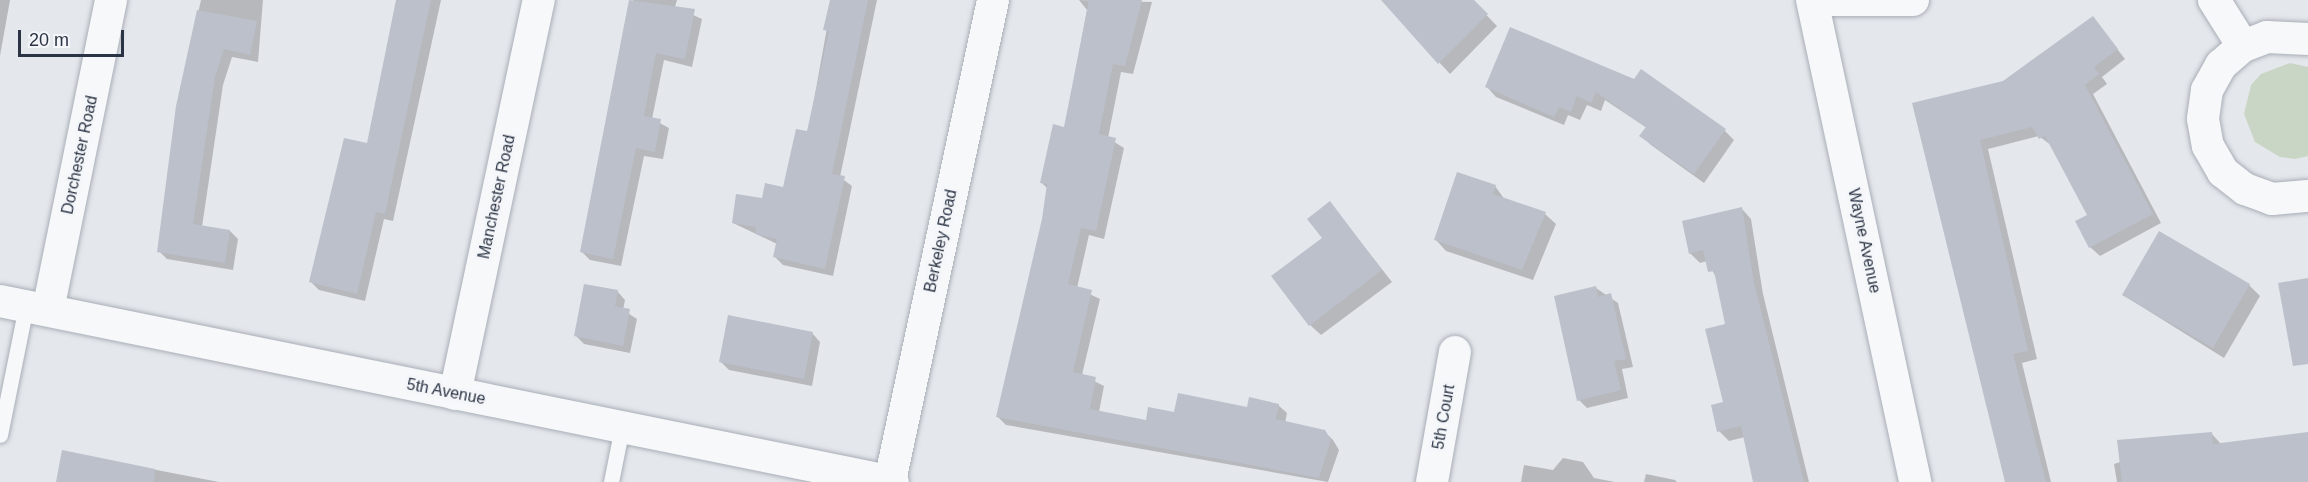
<!DOCTYPE html>
<style>
body{margin:0}
#map{position:relative;width:2308px;height:482px;overflow:hidden;background:#e4e7ec;font-family:Helvetica,sans-serif}
div>[style]{position:absolute}
[style*='--x']{left:calc(var(--x)*1px);top:calc(var(--y)*1px);width:calc(var(--w)*1px);rotate:calc(var(--a)*1deg)}
.green>*{inset:0;background:#c9d6c5}
.shadow>*{inset:0;background:#0003}
.building>*{inset:0;background:#bbc0ca}
.roads{filter:drop-shadow(0 0 2px #a9aeb7) drop-shadow(0 0 2px #a9aeb7)}
.service>*{height:15px;margin:-7.5px;padding:0 7.5px;transform-origin:7.5px;border-radius:7.5px;background:#f7f8fa}
.minor>*{height:32px;margin:-16px;padding:0 16px;transform-origin:16px;border-radius:16px;background:#f7f8fa}
span{translate:-50% -50%;white-space:nowrap;text-align:center;line-height:1.15;-webkit-text-stroke:6px #f4f6f9;paint-order:stroke}
.street-label{font-size:16px;color:#2b3445}
.scale{position:absolute;left:18px;top:30px;width:106px;height:27px;box-sizing:border-box;border:3px solid #2b3445;border-top:0;padding-left:8px;font-size:18px;line-height:21px;white-space:nowrap;color:#2b3445;-webkit-text-stroke:4px #f4f6f9;paint-order:stroke}
</style>
<div id="map">
<div class="green">
<i style="clip-path:polygon(2290px 63px,2308px 67px,2308px 156px,2295px 159px,2280px 157px,2255px 142px,2244px 114px,2251px 85px,2261px 74px)"></i>
</div>
<div class="shadow">
<i style="clip-path:polygon(0 0,10px 0,0 56px)"></i>
<i style="clip-path:polygon(201px 0,263px 0,258px 62px,232px 57px,223px 85px,202px 227px,230px 231px,238px 239px,233px 270px,167px 259px,159px 251px,177px 107px)"></i>
<i style="clip-path:polygon(397px 0,441px 0,393px 221px,384px 219px,365px 301px,319px 290px,311px 282px,368px 145px)"></i>
<i style="clip-path:polygon(633px 0,677px 0,675px 7px,702px 19px,692px 67px,664px 60px,652px 119px,669px 128px,663px 159px,644px 156px,621px 266px,590px 260px,582px 252px)"></i>
<i style="clip-path:polygon(832px 0,877px 0,840px 177px,852px 186px,833px 276px,783px 265px,775px 257px,777px 244px,733px 223px,785px 189px,808px 133px)"></i>
<i style="clip-path:polygon(1079px 0,1152px 2px,1133px 74px,1121px 72px,1108px 138px,1124px 148px,1104px 239px,1089px 235px,1077px 288px,1100px 299px,1082px 375px,1104px 386px,1099px 412px,1147px 422px,1175px 414px,1278px 405px,1287px 413px,1285px 423px,1324px 431px,1333px 440px,1339px 450px,1328px 482px,1006px 425px,997px 416px,1044px 220px,1048px 189px,1042px 183px,1065px 128px,1087px 10px)"></i>
<i style="clip-path:polygon(1382px 0,1472px 0,1497px 26px,1450px 74px)"></i>
<i style="clip-path:polygon(2093px 18px,2125px 59px,2102px 77px,2107px 84px,2093px 94px,2161px 223px,2100px 256px,2090px 247px,2089px 215px,2052px 146px,2039px 136px,1988px 149px,2037px 359px,2022px 363px,2051px 482px,2006px 482px,1914px 104px,2004px 83px)"></i>
<i style="clip-path:polygon(1511px 29px,1725px 131px,1734px 140px,1704px 183px,1651px 145px,1641px 135px,1647px 128px,1605px 100px,1601px 111px,1587px 105px,1580px 120px,1568px 115px,1564px 125px,1496px 97px,1487px 87px)"></i>
<i style="clip-path:polygon(1495px 186px,1505px 200px,1545px 214px,1556px 224px,1533px 280px,1446px 251px,1436px 240px)"></i>
<i style="clip-path:polygon(1330px 203px,1392px 282px,1321px 335px,1310px 325px)"></i>
<i style="clip-path:polygon(1742px 209px,1751px 219px,1763px 294px,1809px 482px,1755px 482px,1745px 437px,1729px 441px,1719px 431px,1725px 403px,1726px 325px,1717px 279px,1707px 261px,1700px 263px,1690px 253px)"></i>
<i style="clip-path:polygon(2249px 285px,2260px 296px,2224px 358px,2123px 295px)"></i>
<i style="clip-path:polygon(1596px 288px,1618px 303px,1633px 367px,1622px 369px,1628px 398px,1587px 408px,1579px 400px)"></i>
<i style="clip-path:polygon(617px 291px,625px 300px,623px 310px,637px 319px,630px 353px,584px 344px,576px 336px)"></i>
<i style="clip-path:polygon(812px 333px,820px 342px,812px 386px,729px 370px,721px 362px)"></i>
<i style="clip-path:polygon(2211px 433px,2221px 444px,2308px 435px,2308px 482px,2117px 482px,2114px 464px)"></i>
<i style="clip-path:polygon(63px 452px,219px 482px,57px 482px)"></i>
<i style="clip-path:polygon(1563px 458px,1583px 462px,1594px 478px,1615px 482px,1521px 482px,1524px 465px,1553px 470px)"></i>
<i style="clip-path:polygon(1646px 474px,1675px 480px,1677px 482px,1644px 482px)"></i>
</div>
<div class="building">
<i style="clip-path:polygon(396px 0,431px 0,385px 214px,376px 212px,357px 294px,309px 282px,344px 138px,367px 143px)"></i>
<i style="clip-path:polygon(629px 0,695px 9px,685px 59px,656px 53px,644px 116px,661px 119px,655px 152px,636px 148px,613px 259px,580px 252px)"></i>
<i style="clip-path:polygon(830px 0,868px 0,832px 174px,845px 176px,825px 269px,773px 257px,777px 239px,755px 234px,756px 227px,732px 223px,736px 194px,762px 198px,765px 183px,783px 187px,796px 129px,807px 131px,829px 31px,823px 30px)"></i>
<i style="clip-path:polygon(1089px 0,1142px 0,1125px 66px,1113px 64px,1099px 134px,1116px 138px,1096px 231px,1081px 228px,1068px 284px,1092px 290px,1073px 372px,1096px 377px,1090px 409px,1146px 420px,1148px 407px,1174px 412px,1178px 393px,1247px 407px,1249px 397px,1279px 404px,1276px 419px,1325px 430px,1331px 440px,1319px 478px,996px 417px,1042px 219px,1047px 184px,1040px 183px,1053px 124px,1064px 127px)"></i>
<i style="clip-path:polygon(1381px 0,1474px 0,1488px 14px,1438px 64px)"></i>
<i style="clip-path:polygon(197px 10px,257px 21px,250px 55px,224px 49px,215px 77px,193px 224px,230px 230px,225px 263px,157px 252px,176px 106px)"></i>
<i style="clip-path:polygon(2093px 16px,2118px 49px,2094px 67px,2099px 74px,2085px 85px,2153px 214px,2089px 248px,2075px 221px,2087px 215px,2045px 136px,2039px 139px,2032px 127px,1980px 140px,2028px 351px,2013px 354px,2046px 482px,2005px 482px,1912px 103px,2003px 81px)"></i>
<i style="clip-path:polygon(1510px 27px,1634px 79px,1641px 69px,1726px 129px,1694px 174px,1639px 136px,1646px 127px,1596px 92px,1591px 103px,1577px 96px,1571px 112px,1559px 107px,1554px 117px,1485px 87px)"></i>
<i style="clip-path:polygon(1457px 172px,1496px 185px,1493px 194px,1546px 212px,1522px 270px,1434px 240px)"></i>
<i style="clip-path:polygon(1330px 201px,1382px 270px,1309px 326px,1271px 276px,1322px 238px,1307px 219px)"></i>
<i style="clip-path:polygon(1742px 207px,1754px 283px,1804px 482px,1753px 482px,1741px 426px,1717px 432px,1711px 405px,1723px 402px,1705px 329px,1725px 324px,1714px 271px,1708px 272px,1703px 250px,1689px 254px,1682px 221px)"></i>
<i style="clip-path:polygon(2159px 231px,2250px 284px,2213px 348px,2122px 295px)"></i>
<i style="clip-path:polygon(2308px 278px,2308px 364px,2293px 366px,2278px 283px)"></i>
<i style="clip-path:polygon(584px 284px,618px 290px,615px 306px,630px 309px,623px 346px,574px 336px)"></i>
<i style="clip-path:polygon(1596px 286px,1598px 297px,1611px 293px,1626px 359px,1614px 361px,1621px 390px,1577px 401px,1554px 296px)"></i>
<i style="clip-path:polygon(728px 315px,813px 332px,804px 379px,719px 362px)"></i>
<i style="clip-path:polygon(2212px 432px,2213px 444px,2308px 432px,2308px 482px,2122px 482px,2117px 440px)"></i>
<i style="clip-path:polygon(62px 450px,155px 469px,154px 482px,56px 482px)"></i>
</div>
<div class="roads">
<div class="service">
<i style="--x:0;--y:435;--w:132;--a:-78.6"></i>
<i style="--x:611;--y:482;--w:56;--a:-78.7"></i>
</div>
<div class="minor">
<i style="--x:1812;--y:0;--w:493;--a:77.9"></i>
<i style="--x:1815;--y:0;--w:98;--a:0"></i>
<i style="--x:2214;--y:0;--w:54;--a:57.8"></i>
<i style="--x:2308;--y:39;--w:41;--a:-177.2"></i>
<i style="--x:2267;--y:37;--w:26;--a:159"></i>
<i style="--x:2243;--y:46;--w:29;--a:139"></i>
<i style="--x:2221;--y:65;--w:29;--a:119"></i>
<i style="--x:2207;--y:90;--w:29;--a:98"></i>
<i style="--x:2203;--y:119;--w:27;--a:80"></i>
<i style="--x:2208;--y:146;--w:30;--a:60"></i>
<i style="--x:2223;--y:172;--w:28;--a:38"></i>
<i style="--x:2245;--y:189;--w:29;--a:20"></i>
<i style="--x:2272;--y:199;--w:36;--a:-5"></i>
<i style="--x:0;--y:301;--w:911;--a:11.46"></i>
<i style="--x:48;--y:310;--w:316;--a:-78.5"></i>
<i style="--x:455;--y:394;--w:403;--a:-78"></i>
<i style="--x:890;--y:481;--w:492;--a:-77.9"></i>
<i style="--x:1432;--y:482;--w:132;--a:-80"></i>
</div>
</div>
<div class="street-label">
<span style="left:80px;top:155px;rotate:-78deg">Dorchester Road</span>
<span style="left:497px;top:197px;rotate:-78deg">Manchester Road</span>
<span style="left:941px;top:241px;rotate:-78deg">Berkeley Road</span>
<span style="left:1864px;top:241px;rotate:78deg">Wayne Avenue</span>
<span style="left:446px;top:392px;rotate:11deg">5th Avenue</span>
<span style="left:1444px;top:417px;rotate:-80deg">5th Court</span>
</div>
<div class="scale">20 m</div>
</div>
